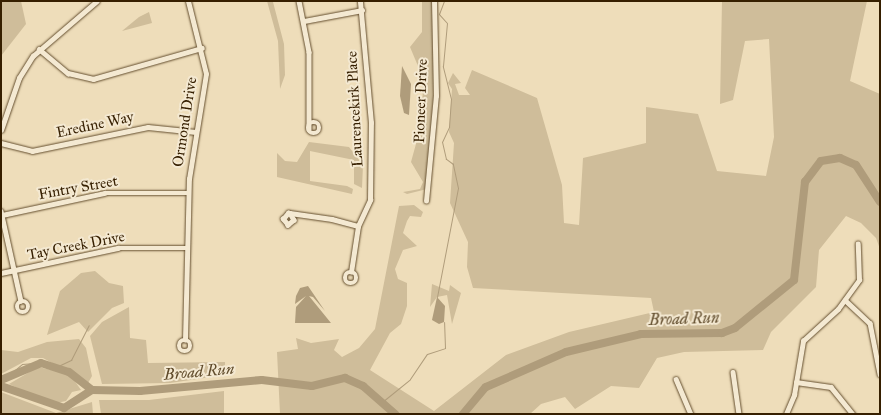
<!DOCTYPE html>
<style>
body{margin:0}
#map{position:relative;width:881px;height:415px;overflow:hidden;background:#eeddba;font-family:"IM FELL Great Primer",serif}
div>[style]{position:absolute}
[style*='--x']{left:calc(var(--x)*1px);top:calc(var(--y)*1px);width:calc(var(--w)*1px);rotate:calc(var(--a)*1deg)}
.green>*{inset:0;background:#cfbd9a}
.water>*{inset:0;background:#af9c7b}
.stream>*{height:1px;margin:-0.5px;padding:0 0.5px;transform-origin:0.5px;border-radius:0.5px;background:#af9c7b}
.river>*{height:8px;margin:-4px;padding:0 4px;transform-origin:4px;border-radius:4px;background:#af9c7b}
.roads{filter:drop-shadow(0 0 1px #644e2e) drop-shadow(0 0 1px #644e2e)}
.street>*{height:4.5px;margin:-2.25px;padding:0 2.25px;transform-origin:2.25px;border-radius:2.25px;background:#f4e9d2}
.street>.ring{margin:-2.25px;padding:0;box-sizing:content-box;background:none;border:4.5px solid #f4e9d2;border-radius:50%}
span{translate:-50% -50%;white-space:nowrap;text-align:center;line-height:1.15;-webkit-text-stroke:4px #f4e9d2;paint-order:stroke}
.street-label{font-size:15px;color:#361f00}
.water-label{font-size:16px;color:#604b2b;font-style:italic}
.frame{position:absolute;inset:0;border:2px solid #361f00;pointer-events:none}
</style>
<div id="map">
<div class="green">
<i style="clip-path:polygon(1px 1px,21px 1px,26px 24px,1px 56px)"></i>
<i style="clip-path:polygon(267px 1px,273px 2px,284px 44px,285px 75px,280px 89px,278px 41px)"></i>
<i style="clip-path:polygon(422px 1px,433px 1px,433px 100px,427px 189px,407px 194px,403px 192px,420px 189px,423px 182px,411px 162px,422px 122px,423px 78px,410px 47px,422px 32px)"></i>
<i style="clip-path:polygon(722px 1px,867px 1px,850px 81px,880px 94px,880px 249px,876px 238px,861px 223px,846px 216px,819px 250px,816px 287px,771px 332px,763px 350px,684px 352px,657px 358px,639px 388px,611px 386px,575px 409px,565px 397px,541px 404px,530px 414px,280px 414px,277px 352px,298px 349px,296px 338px,311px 343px,339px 339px,334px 350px,342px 357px,359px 348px,375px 329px,399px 206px,414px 205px,423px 212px,421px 217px,410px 216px,407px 221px,403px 233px,417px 246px,403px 250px,395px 269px,398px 279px,407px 283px,407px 306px,401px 324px,390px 333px,370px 370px,434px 411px,506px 355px,569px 332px,654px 312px,651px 298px,473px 288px,467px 267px,468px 242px,450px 203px,454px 143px,449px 132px,452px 89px,448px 83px,453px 73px,461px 83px,455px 84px,459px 95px,470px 95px,465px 88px,472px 70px,537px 98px,562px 185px,564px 223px,579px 225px,583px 158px,646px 143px,646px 107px,698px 114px,717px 171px,766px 176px,774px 137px,769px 39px,745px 41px,733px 100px,720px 104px)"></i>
<i style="clip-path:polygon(149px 12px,152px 23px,122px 31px,139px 17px)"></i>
<i style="clip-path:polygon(309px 142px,349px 147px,363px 165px,362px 188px,354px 184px,354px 160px,310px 151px,310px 181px,347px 186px,353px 189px,352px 194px,277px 177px,277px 153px,285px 161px,297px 162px)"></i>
<i style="clip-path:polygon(95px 271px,109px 283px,123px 286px,124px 303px,112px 308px,88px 332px,79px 322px,47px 335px,60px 291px,81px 273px)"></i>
<i style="clip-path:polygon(432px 284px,449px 291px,450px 285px,461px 293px,452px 324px,447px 295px,437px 297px,430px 307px)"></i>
<i style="clip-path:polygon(129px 307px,130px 338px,146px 340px,148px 363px,225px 362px,225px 375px,170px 383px,102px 384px,90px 336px,102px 322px)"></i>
<i style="clip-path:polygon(79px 339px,86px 348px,92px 376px,88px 383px,43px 358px,31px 358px,1px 374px,1px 350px,18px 352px,47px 342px)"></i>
<i style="clip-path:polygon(38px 367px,70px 374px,81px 390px,72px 392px,66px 401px,52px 404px,9px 384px)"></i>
<i style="clip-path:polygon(224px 391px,224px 414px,101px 414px,99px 400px,149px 400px)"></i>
<i style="clip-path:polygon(1px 392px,56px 413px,92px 402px,93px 414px,1px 414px)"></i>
</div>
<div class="water">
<i style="clip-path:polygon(402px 66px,411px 84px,409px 115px,404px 113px,400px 96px)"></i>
<i style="clip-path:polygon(308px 286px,325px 311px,313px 297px,309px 296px,331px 323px,295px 323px,296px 307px,306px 296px,295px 304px,296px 296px,300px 288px)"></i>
<i style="clip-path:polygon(437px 297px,445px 306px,444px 322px,439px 324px,432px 320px)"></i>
</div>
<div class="stream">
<i style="--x:437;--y:297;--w:111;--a:-79.1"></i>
<i style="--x:458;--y:188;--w:25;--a:-102"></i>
<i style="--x:453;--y:164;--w:9;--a:-144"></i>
<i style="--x:446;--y:159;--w:17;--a:-103"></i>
<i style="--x:442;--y:142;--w:17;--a:-65"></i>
<i style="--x:449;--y:127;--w:28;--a:-86"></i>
<i style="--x:451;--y:99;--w:34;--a:-104"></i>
<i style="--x:443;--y:66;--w:43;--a:-84.7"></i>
<i style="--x:447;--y:23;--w:12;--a:-132"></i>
<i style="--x:439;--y:14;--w:14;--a:-69"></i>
<i style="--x:56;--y:367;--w:17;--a:-25"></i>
<i style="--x:71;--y:360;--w:39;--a:-63"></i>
<i style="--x:3;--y:380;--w:25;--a:-40"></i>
<i style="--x:22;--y:364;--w:13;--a:-4"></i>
<i style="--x:382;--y:402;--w:36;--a:-39"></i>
<i style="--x:410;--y:379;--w:30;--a:-56"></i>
<i style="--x:427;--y:354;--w:19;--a:-18"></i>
<i style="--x:445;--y:348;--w:26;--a:-92"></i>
</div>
<div class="river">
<i style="--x:1;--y:380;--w:43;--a:-23"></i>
<i style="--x:41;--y:363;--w:29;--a:18"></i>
<i style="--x:69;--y:372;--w:29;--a:38"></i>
<i style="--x:1;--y:386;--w:67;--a:19.2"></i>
<i style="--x:64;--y:408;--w:33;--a:-33"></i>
<i style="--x:92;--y:390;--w:48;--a:1.2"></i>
<i style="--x:140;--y:391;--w:122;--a:-5.2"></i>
<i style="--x:262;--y:380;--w:50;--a:6.8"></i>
<i style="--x:312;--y:386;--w:34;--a:-14"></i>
<i style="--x:345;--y:378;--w:20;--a:24"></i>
<i style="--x:363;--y:386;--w:43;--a:41.2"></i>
<i style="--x:463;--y:414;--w:35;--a:-50"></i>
<i style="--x:486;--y:387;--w:87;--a:-23.6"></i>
<i style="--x:566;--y:352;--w:77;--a:-13.5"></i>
<i style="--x:641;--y:334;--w:81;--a:-0.7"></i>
<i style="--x:722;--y:333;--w:14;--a:-21"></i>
<i style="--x:735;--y:328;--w:76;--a:-39.1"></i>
<i style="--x:794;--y:280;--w:99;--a:-83.6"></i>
<i style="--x:805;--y:182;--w:26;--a:-53"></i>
<i style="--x:821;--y:161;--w:19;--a:-9"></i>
<i style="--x:840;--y:158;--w:17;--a:24"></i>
<i style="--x:856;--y:165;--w:44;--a:57"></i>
</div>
<div class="roads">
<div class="street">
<i style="--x:299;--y:1;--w:52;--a:78.9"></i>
<i style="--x:309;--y:52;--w:77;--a:90"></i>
<i style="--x:304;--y:21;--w:59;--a:-10.7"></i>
<i style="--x:39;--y:49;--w:38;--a:40"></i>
<i style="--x:68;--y:73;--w:26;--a:13"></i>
<i style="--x:93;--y:79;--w:113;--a:-15.9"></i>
<i class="ring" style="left:308.5px;top:122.5px;width:6.5px;height:6.5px"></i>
<i style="--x:1;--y:130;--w:55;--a:-70.9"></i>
<i style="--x:19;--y:78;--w:26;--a:-58"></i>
<i style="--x:33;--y:56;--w:84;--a:-40.7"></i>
<i style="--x:1;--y:143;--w:32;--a:14"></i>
<i style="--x:32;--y:151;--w:118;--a:-11.7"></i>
<i style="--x:148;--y:127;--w:48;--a:5.9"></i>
<i style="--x:426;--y:201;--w:105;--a:-84.6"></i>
<i style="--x:436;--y:96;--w:95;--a:-91.2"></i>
<i style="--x:1;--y:211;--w:92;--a:77.5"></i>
<i style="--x:290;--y:213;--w:8;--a:60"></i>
<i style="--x:294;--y:220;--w:8;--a:140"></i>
<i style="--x:288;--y:225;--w:8;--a:-130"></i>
<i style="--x:283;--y:219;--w:8;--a:-50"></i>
<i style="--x:288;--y:213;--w:2;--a:0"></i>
<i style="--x:290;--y:213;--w:42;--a:8.1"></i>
<i style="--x:332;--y:219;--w:27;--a:15"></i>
<i style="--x:2;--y:215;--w:105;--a:-12.1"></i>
<i style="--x:105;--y:193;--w:83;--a:0"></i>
<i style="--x:351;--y:272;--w:47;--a:-81.3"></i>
<i style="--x:358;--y:226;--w:29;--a:-65"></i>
<i style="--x:370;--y:200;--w:77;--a:-89.3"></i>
<i style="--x:371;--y:123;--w:122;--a:-95.2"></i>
<i class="ring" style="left:345.5px;top:272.5px;width:6.5px;height:6.5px"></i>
<i style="--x:1;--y:273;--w:120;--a:-12.1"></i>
<i style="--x:118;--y:248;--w:69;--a:0"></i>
<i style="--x:845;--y:300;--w:34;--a:43"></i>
<i style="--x:870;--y:323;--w:52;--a:78.9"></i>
<i class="ring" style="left:17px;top:301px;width:7.5px;height:7.5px"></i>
<i style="--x:185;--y:340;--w:161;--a:-88.6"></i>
<i style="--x:189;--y:179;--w:106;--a:-80.8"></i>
<i style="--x:206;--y:74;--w:75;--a:-103.9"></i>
<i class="ring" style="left:179.5px;top:340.5px;width:6.5px;height:6.5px"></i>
<i style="--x:733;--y:372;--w:42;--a:81.9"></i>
<i style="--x:676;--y:379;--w:38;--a:67"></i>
<i style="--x:796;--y:382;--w:35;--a:8"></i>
<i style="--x:831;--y:387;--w:35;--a:51"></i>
<i style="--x:786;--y:414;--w:21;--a:-67"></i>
<i style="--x:794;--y:395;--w:55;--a:-80.5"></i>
<i style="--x:803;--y:341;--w:47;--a:-42.4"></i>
<i style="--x:838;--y:309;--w:36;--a:-54"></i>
<i style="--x:859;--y:280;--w:36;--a:-92"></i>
</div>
</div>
<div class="street-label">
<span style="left:421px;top:101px;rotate:-88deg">Pioneer Drive</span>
<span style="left:355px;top:109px;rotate:-93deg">Laurencekirk Place</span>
<span style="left:185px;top:122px;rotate:-81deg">Ormond Drive</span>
<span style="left:95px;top:125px;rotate:-12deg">Eredine Way</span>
<span style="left:78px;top:188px;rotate:-10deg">Fintry Street</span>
<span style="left:76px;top:246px;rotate:-11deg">Tay Creek Drive</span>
</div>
<div class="water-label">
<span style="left:684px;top:319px;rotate:-2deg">Broad Run</span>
<span style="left:199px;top:372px;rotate:-5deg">Broad Run</span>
</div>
<div class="frame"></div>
</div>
